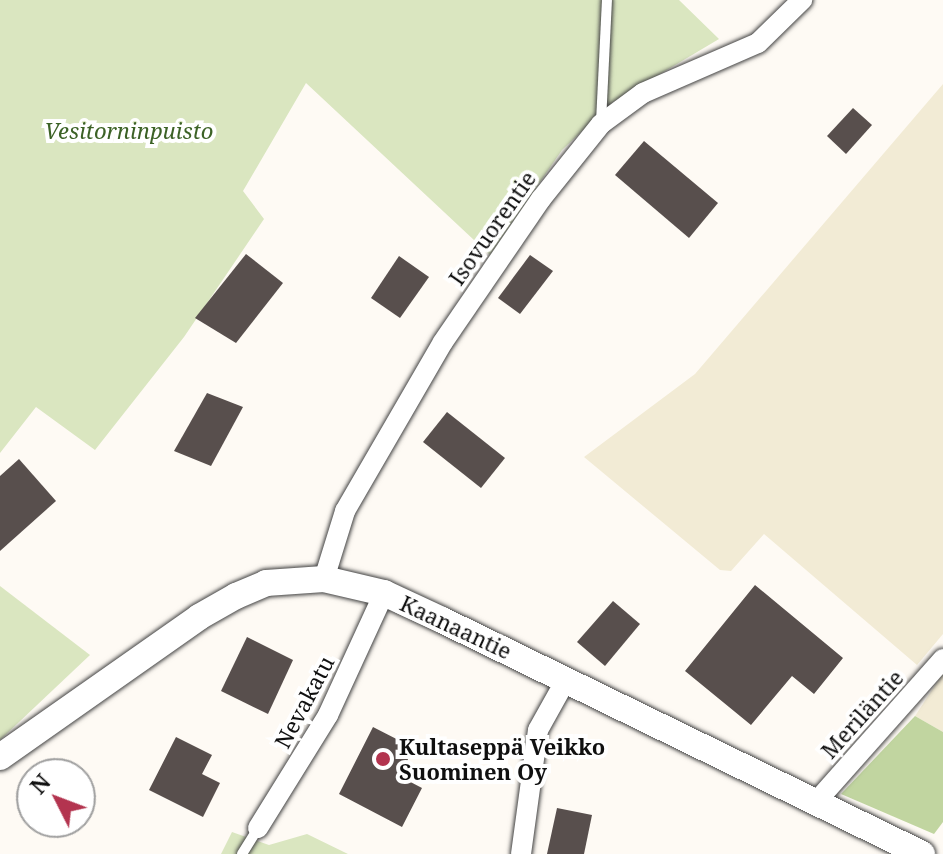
<!DOCTYPE html>
<meta charset="utf-8">
<style>
body{margin:0}
#map{position:relative;width:943px;height:854px;overflow:hidden;background:#fefaf4;font-family:"Noto Serif",serif}
div>[style]{position:absolute}
[style*='--x']{left:calc(var(--x)*1px);top:calc(var(--y)*1px);width:calc(var(--w)*1px);rotate:calc(var(--a)*1deg)}
.farmland>*{inset:0;background:#f2ebd5}
.green>*{inset:0;background:#dae6c0}
.forest>*{inset:0;background:#c1d5a0}
.building>*{inset:0;background:#584f4d}
.roads{filter:drop-shadow(0 0 2px #434343) drop-shadow(0 0 2px #434343)}
.service>*{height:10px;margin:-5px;padding:0 5px;transform-origin:5px;border-radius:5px;background:#fff}
.minor>*{height:20px;margin:-10px;padding:0 10px;transform-origin:10px;border-radius:10px;background:#fff}
.tertiary>*{height:26px;margin:-13px;padding:0 13px;transform-origin:13px;border-radius:13px;background:#fff}
.dots>*{width:22px;height:22px;translate:-50% -50%;box-sizing:border-box;border:4px solid #fff;border-radius:50%}
span{translate:-50% -50%;white-space:nowrap;text-align:center;line-height:1.15;-webkit-text-stroke:8px #fff;paint-order:stroke}
.park-label{font-size:22px;color:#3c6226;font-style:italic}
.street-label{font-size:22px;color:#101010}
.poi-label{font-size:22px;color:#101010;font-weight:700}
.left{translate:0 -50%;text-align:left}
.north{position:absolute;left:16px;top:758px;width:80px;height:80px;box-sizing:border-box;background:#fff;border:2px solid #9f9f9f;border-radius:50%;rotate:312deg;font-size:22px;font-weight:700;line-height:32px;text-align:center;color:#101010}
.north::after{content:'';display:block;margin:auto;width:28px;height:36px;background:#b3344f;clip-path:polygon(50% 0,100% 100%,50% 72%,0 100%)}
</style>
<div id="map">
<div class="farmland">
<i style="clip-path:polygon(943px 84px,943px 634px,917px 665px,764px 534px,731px 571px,720px 570px,584px 457px,695px 374px)"></i>
<i style="clip-path:polygon(943px 673px,943px 732px,915px 716px)"></i>
</div>
<div class="green">
<i style="clip-path:polygon(0 0,679px 0,719px 39px,613px 102px,562px 150px,490px 255px,306px 83px,243px 191px,264px 219px,184px 337px,95px 450px,36px 407px,0 453px)"></i>
<i style="clip-path:polygon(0 586px,90px 655px,0 740px)"></i>
<i style="clip-path:polygon(232px 832px,269px 845px,307px 834px,348px 854px,221px 854px)"></i>
</div>
<div class="forest">
<i style="clip-path:polygon(915px 716px,943px 732px,943px 822px,934px 834px,841px 794px)"></i>
</div>
<div class="building">
<i style="clip-path:polygon(853px 108px,872px 125px,846px 154px,827px 136px)"></i>
<i style="clip-path:polygon(644px 141px,718px 203px,689px 238px,615px 175px)"></i>
<i style="clip-path:polygon(246px 254px,283px 283px,236px 343px,195px 318px)"></i>
<i style="clip-path:polygon(530px 255px,553px 271px,520px 314px,498px 298px)"></i>
<i style="clip-path:polygon(399px 256px,429px 277px,400px 318px,371px 298px)"></i>
<i style="clip-path:polygon(207px 393px,243px 407px,211px 466px,174px 451px)"></i>
<i style="clip-path:polygon(447px 412px,505px 458px,481px 488px,423px 442px)"></i>
<i style="clip-path:polygon(19px 459px,56px 501px,0 551px,0 476px)"></i>
<i style="clip-path:polygon(755px 585px,843px 658px,814px 694px,792px 676px,751px 725px,685px 671px)"></i>
<i style="clip-path:polygon(613px 601px,640px 624px,605px 666px,577px 642px)"></i>
<i style="clip-path:polygon(247px 637px,293px 660px,268px 714px,221px 691px)"></i>
<i style="clip-path:polygon(373px 727px,414px 748px,399px 776px,422px 788px,402px 827px,339px 794px)"></i>
<i style="clip-path:polygon(176px 737px,212px 755px,202px 774px,220px 783px,203px 817px,149px 790px)"></i>
<i style="clip-path:polygon(557px 808px,592px 815px,584px 854px,547px 854px)"></i>
</div>
<div class="roads">
<div class="service">
<i style="--x:601;--y:122;--w:122;--a:-87.2"></i>
<i style="--x:242;--y:854;--w:31;--a:-58"></i>
</div>
<div class="minor">
<i style="--x:324;--y:579;--w:71;--a:-72.8"></i>
<i style="--x:345;--y:511;--w:195;--a:-59.9"></i>
<i style="--x:443;--y:342;--w:173;--a:-55.6"></i>
<i style="--x:541;--y:199;--w:96;--a:-51.3"></i>
<i style="--x:601;--y:124;--w:52;--a:-36.4"></i>
<i style="--x:643;--y:93;--w:125;--a:-23.5"></i>
<i style="--x:758;--y:43;--w:62;--a:-44.3"></i>
<i style="--x:817;--y:801;--w:190;--a:-48.4"></i>
<i style="--x:258;--y:828;--w:133;--a:-58.2"></i>
<i style="--x:328;--y:715;--w:134;--a:-65.3"></i>
<i style="--x:521;--y:854;--w:125;--a:-82.2"></i>
<i style="--x:538;--y:730;--w:57;--a:-60.8"></i>
</div>
<div class="tertiary">
<i style="--x:0;--y:757;--w:243;--a:-35.1"></i>
<i style="--x:199;--y:617;--w:43;--a:-29.6"></i>
<i style="--x:236;--y:596;--w:33;--a:-23"></i>
<i style="--x:266;--y:583;--w:58;--a:-3.9"></i>
<i style="--x:324;--y:579;--w:62;--a:13.1"></i>
<i style="--x:384;--y:593;--w:64;--a:25"></i>
<i style="--x:442;--y:620;--w:534;--a:25.99"></i>
</div>
</div>
<div class="dots">
<i style="left:383px;top:759px;background:#b3344f"></i>
</div>
<div class="park-label">
<span style="left:129px;top:131px">Vesitorninpuisto</span>
</div>
<div class="street-label">
<span style="left:492px;top:228px;rotate:-55deg">Isovuorentie</span>
<span style="left:456px;top:627px;rotate:25deg">Kaanaantie</span>
<span style="left:304px;top:702px;rotate:-62deg">Nevakatu</span>
<span style="left:862px;top:714px;rotate:-48deg">Meriläntie</span>
</div>
<div class="poi-label">
<span class="left" style="left:399px;top:759px">Kultaseppä Veikko<br>Suominen Oy</span>
</div>
<div class="north">N</div>
</div>
